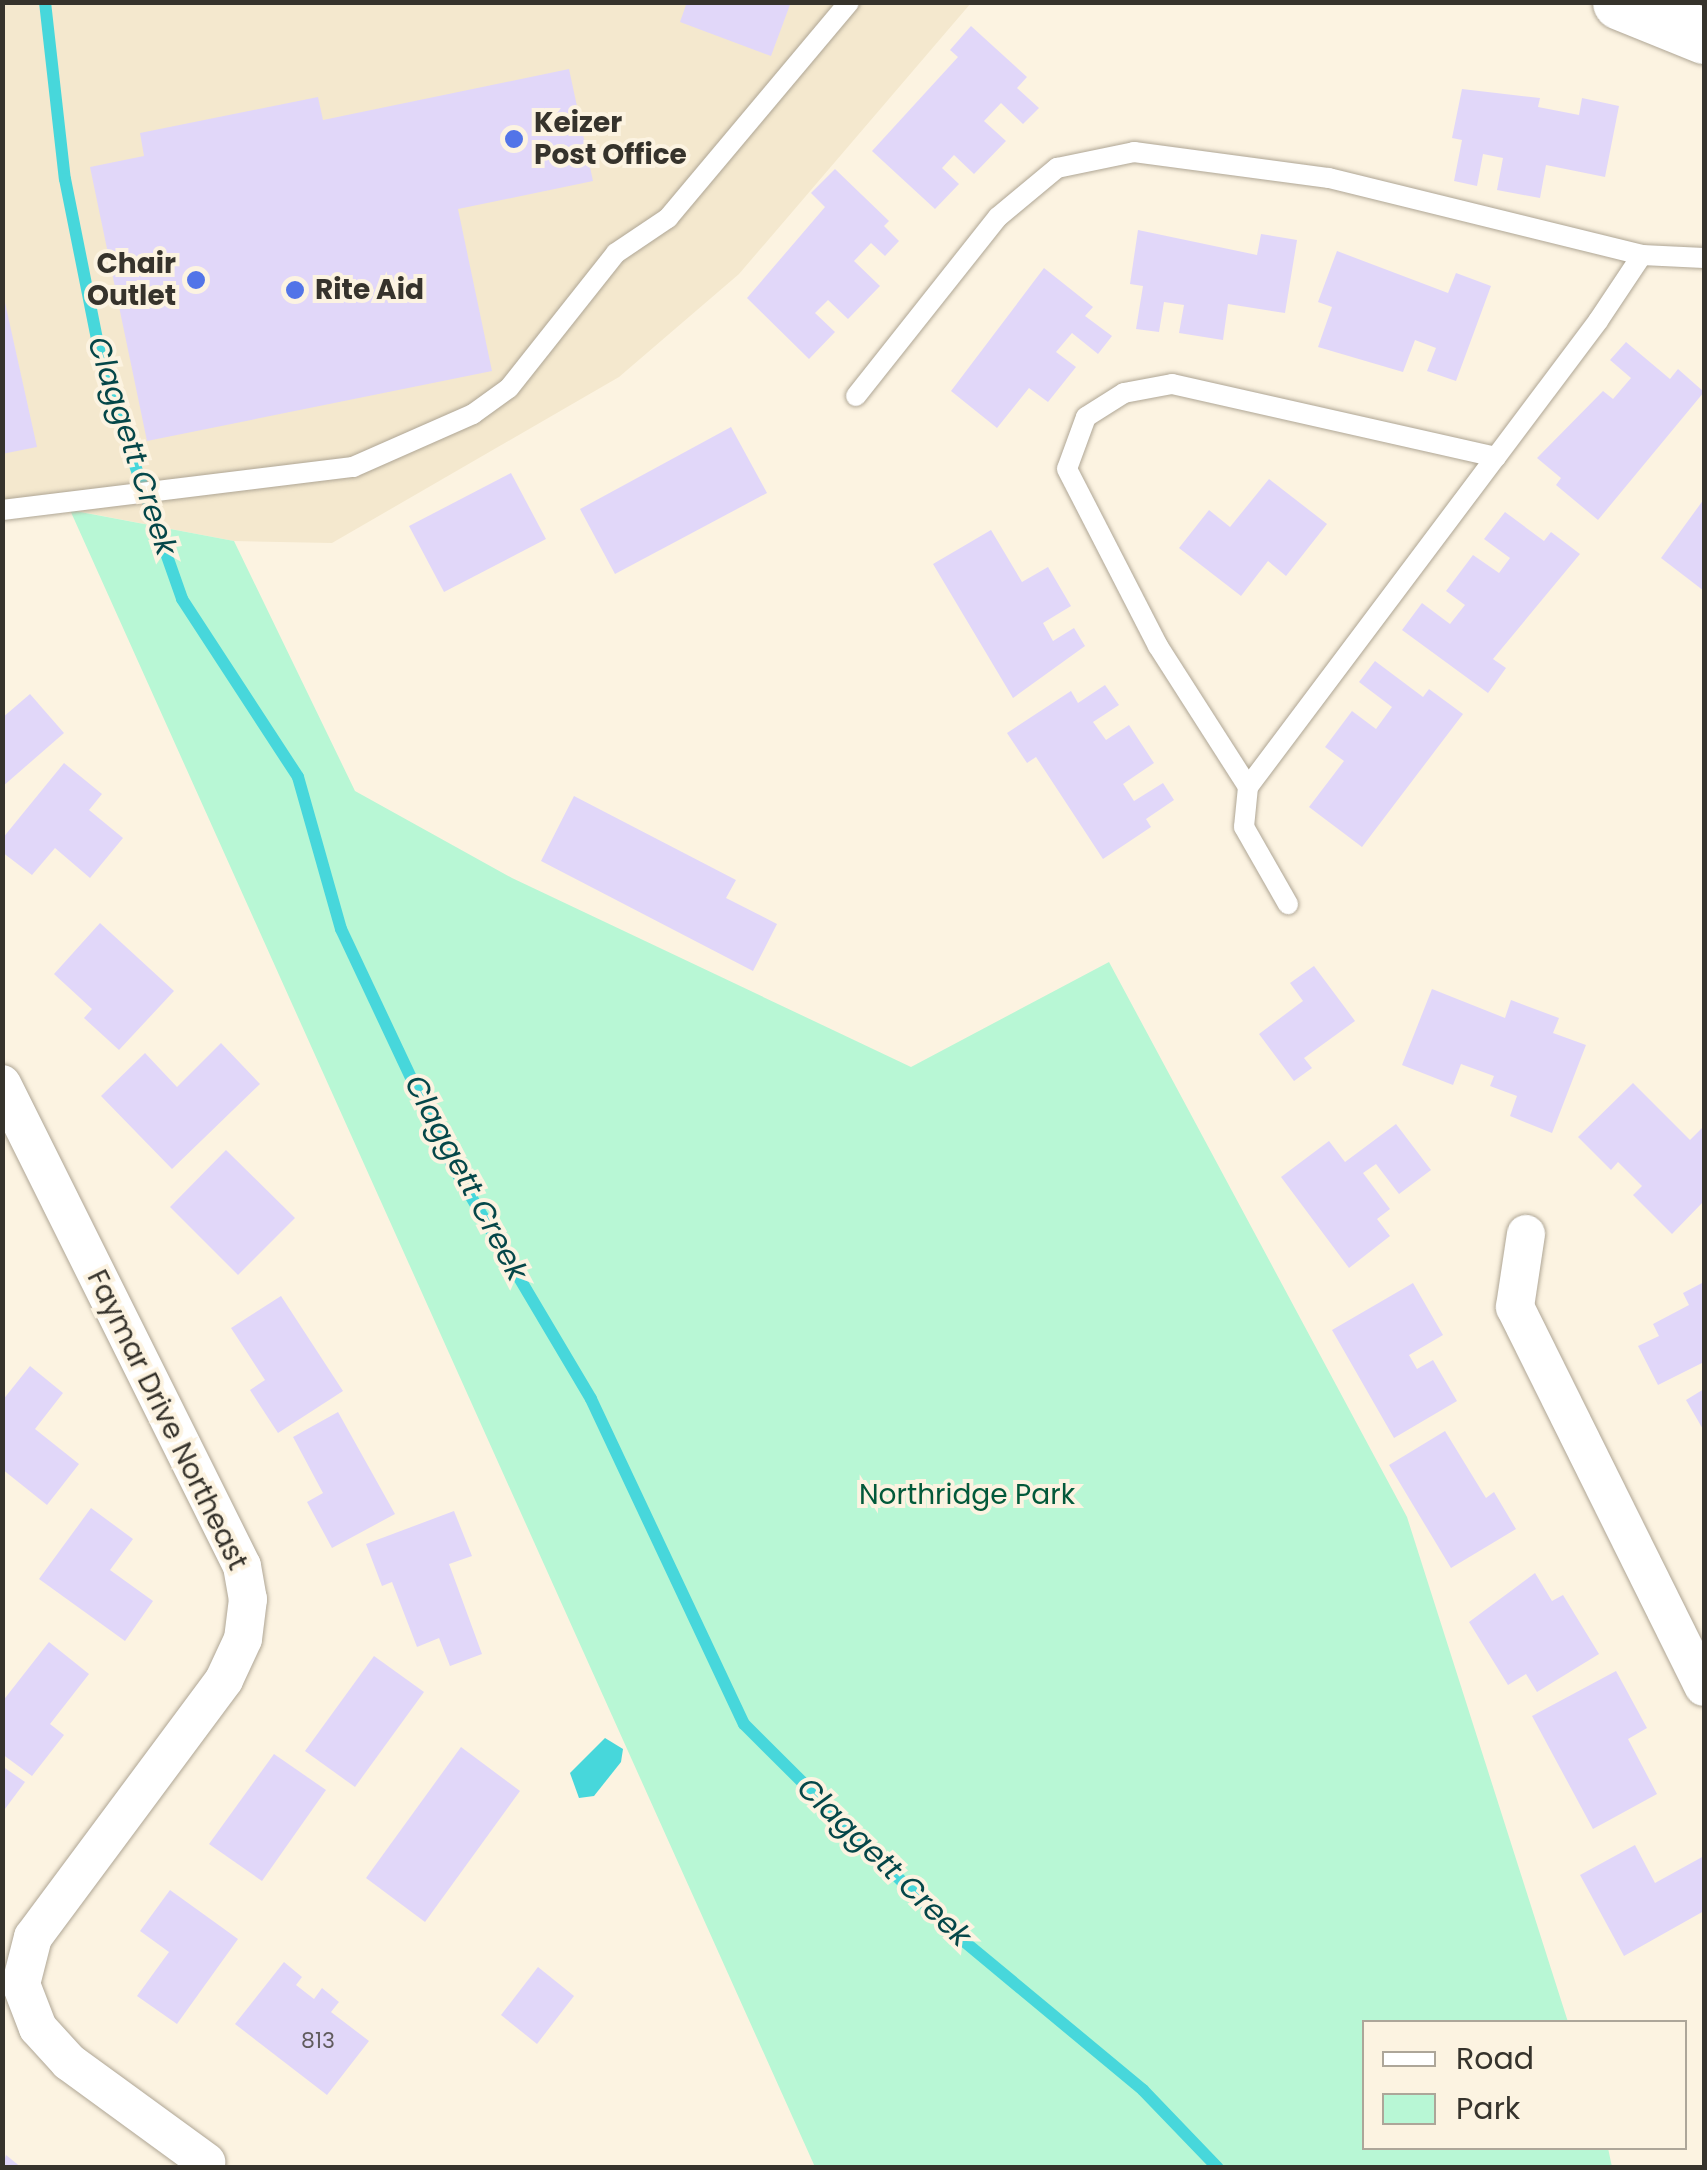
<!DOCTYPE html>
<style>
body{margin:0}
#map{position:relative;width:1707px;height:2170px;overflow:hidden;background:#fcf3e1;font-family:Poppins,sans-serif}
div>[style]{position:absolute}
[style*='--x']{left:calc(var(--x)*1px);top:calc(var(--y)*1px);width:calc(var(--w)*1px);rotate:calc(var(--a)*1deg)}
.built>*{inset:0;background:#f4e8ce}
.green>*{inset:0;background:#b8f7d5}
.water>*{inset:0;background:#47d7db}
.stream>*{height:12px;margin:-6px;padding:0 6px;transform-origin:6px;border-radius:6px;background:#47d7db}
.building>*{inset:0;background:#e1d7f9}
.roads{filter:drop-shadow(0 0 2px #afa695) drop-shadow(0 0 2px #afa695)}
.service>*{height:20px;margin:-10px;padding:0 10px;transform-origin:10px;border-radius:10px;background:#fff}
.minor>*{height:38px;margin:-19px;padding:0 19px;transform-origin:19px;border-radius:19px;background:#fff}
.primary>*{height:55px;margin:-27.5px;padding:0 27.5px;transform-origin:27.5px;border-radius:27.5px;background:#fff}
.dots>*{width:28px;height:28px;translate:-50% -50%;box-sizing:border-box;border:5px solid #fcf3e1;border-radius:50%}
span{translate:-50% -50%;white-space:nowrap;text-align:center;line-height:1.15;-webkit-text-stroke:8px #fcf3e1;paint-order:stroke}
.number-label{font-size:22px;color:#615c5f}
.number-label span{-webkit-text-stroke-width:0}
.poi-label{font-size:28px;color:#36332c;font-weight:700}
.left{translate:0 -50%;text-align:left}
.right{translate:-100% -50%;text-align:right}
.street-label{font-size:28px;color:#36332c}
.park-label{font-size:28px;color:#02593a}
.water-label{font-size:30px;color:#054749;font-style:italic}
.frame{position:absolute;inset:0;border:5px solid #36332c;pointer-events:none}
.legend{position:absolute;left:1362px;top:2020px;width:325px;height:130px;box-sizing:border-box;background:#fcf3e1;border:2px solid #ada699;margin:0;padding:12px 18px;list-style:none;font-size:30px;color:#36332c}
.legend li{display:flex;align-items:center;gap:20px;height:50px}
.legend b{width:50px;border:2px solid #ada699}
</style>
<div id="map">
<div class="built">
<i style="clip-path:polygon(2px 3px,971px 3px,739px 274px,619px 377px,332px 543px,234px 541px,71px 510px,3px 518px)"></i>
</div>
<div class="green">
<i style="clip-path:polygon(70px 510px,234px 541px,355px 791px,512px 878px,911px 1067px,1109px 962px,1407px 1517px,1568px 2022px,1364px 2022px,1364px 2148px,1608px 2148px,1612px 2167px,815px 2167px)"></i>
</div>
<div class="water">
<i style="clip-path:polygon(605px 1738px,623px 1749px,621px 1762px,594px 1796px,579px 1798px,570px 1773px)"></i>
</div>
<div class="stream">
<i style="--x:45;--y:2;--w:178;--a:83.6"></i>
<i style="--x:65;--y:179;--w:205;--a:78.7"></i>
<i style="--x:105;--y:380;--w:232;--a:70.6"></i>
<i style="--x:182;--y:599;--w:212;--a:56.9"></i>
<i style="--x:298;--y:777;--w:158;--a:74.2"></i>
<i style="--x:341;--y:929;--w:259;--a:64.8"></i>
<i style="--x:451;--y:1163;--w:274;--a:59.3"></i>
<i style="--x:591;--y:1399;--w:359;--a:64.8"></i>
<i style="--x:744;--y:1724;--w:296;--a:44.9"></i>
<i style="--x:954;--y:1933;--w:246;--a:39.7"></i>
<i style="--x:1143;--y:2090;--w:108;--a:46.1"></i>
</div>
<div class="building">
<i style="clip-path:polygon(687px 2px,791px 2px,771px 56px,680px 22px)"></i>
<i style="clip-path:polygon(971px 26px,1027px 77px,1017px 88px,1039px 108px,1023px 124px,1001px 103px,984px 121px,1006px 141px,974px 174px,954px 155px,942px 168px,959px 184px,935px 209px,872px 151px,958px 57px,950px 50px)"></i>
<i style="clip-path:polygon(569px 69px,593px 181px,458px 209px,492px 371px,147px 441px,90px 167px,144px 156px,140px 133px,318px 97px,323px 120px)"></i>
<i style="clip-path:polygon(1462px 89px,1540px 98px,1538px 107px,1579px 115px,1582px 98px,1619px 106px,1605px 177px,1546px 165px,1540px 198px,1497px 190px,1503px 158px,1483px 154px,1477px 186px,1454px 181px,1462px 140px,1452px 138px)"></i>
<i style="clip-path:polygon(835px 169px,889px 221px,884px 226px,899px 241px,885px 256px,871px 243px,854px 261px,880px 286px,848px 319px,828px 300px,815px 313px,835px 332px,809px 359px,747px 298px,825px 207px,811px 193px)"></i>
<i style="clip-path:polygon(1138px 230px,1257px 255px,1261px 234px,1297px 240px,1285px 313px,1228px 304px,1223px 340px,1179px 333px,1184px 305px,1164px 302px,1159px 332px,1136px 329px,1143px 286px,1130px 284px)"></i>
<i style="clip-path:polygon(1337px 251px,1448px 293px,1456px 273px,1491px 286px,1456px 381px,1427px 371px,1436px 348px,1415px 340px,1403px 372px,1318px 347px,1332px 307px,1318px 302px)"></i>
<i style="clip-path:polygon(1044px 268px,1093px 307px,1085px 316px,1112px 336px,1098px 354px,1072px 333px,1056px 352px,1076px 367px,1048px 402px,1029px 388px,997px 428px,951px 391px)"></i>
<i style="clip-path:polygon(2px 289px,37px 447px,2px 454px)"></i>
<i style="clip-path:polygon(1626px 342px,1670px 379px,1678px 369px,1704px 392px,1598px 520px,1556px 485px,1561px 478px,1537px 458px,1603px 391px,1613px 399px,1631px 378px,1610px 360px)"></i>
<i style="clip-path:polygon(731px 427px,767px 493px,615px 574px,580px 509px)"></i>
<i style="clip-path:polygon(511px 473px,546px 539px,444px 592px,409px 526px)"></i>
<i style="clip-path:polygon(1269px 479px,1327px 524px,1286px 576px,1268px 561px,1241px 596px,1179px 548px,1209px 510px,1230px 527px)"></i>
<i style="clip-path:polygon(1704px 499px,1704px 591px,1661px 558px)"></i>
<i style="clip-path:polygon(1505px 512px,1544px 541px,1551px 532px,1580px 554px,1493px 659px,1506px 668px,1488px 693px,1402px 630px,1422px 603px,1450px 624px,1465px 605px,1446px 591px,1473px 555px,1499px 573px,1510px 558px,1484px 539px)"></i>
<i style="clip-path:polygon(991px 530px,1022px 582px,1048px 567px,1071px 606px,1043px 623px,1053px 641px,1074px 628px,1085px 646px,1013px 698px,933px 564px)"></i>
<i style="clip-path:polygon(1375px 661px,1423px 697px,1429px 689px,1463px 714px,1362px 847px,1309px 807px,1344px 761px,1325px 747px,1352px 711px,1376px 729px,1392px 707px,1359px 682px)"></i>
<i style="clip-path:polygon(1105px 685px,1119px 705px,1093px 722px,1106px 740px,1129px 725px,1154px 763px,1123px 784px,1134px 801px,1163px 783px,1174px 800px,1146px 819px,1151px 827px,1103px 859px,1036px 757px,1027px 763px,1007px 733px,1071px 691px,1078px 703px)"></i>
<i style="clip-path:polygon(30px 694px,64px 733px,2px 787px,2px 718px)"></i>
<i style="clip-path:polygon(64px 763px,102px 794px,89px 810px,123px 838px,90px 878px,55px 848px,32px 875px,2px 852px,2px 839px)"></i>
<i style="clip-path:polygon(574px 796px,736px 880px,726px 898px,777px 924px,753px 971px,541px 861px)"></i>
<i style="clip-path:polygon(100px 923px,174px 991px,119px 1050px,84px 1018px,92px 1009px,54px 974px)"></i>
<i style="clip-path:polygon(1314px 966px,1355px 1021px,1304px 1058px,1312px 1068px,1294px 1081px,1259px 1034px,1303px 1001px,1290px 983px)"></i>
<i style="clip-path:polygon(1432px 989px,1505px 1018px,1511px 1000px,1559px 1018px,1553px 1033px,1586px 1045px,1552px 1133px,1510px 1116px,1517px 1096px,1490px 1086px,1494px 1076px,1461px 1064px,1453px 1085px,1402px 1065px)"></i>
<i style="clip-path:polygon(221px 1043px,260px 1084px,172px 1169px,101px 1096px,145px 1053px,177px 1087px)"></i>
<i style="clip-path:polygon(1633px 1083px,1690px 1140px,1704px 1126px,1704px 1201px,1672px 1234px,1633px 1195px,1642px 1186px,1618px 1162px,1611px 1170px,1578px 1137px)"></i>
<i style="clip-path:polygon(1396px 1124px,1431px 1170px,1399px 1194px,1376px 1164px,1363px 1173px,1390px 1209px,1377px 1219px,1390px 1236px,1349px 1268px,1281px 1177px,1329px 1141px,1345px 1162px)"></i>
<i style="clip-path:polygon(226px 1150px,295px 1218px,238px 1275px,170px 1207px)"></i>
<i style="clip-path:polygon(1704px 1282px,1704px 1362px,1658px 1385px,1638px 1346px,1659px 1336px,1653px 1324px,1689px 1305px,1683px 1293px)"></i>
<i style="clip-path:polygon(1413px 1283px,1443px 1335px,1409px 1355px,1417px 1369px,1433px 1360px,1457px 1401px,1394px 1438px,1332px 1330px)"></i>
<i style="clip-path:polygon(281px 1296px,343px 1391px,278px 1433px,250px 1390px,265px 1380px,231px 1328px)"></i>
<i style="clip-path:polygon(30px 1366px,63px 1393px,35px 1429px,79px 1464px,47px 1505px,2px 1469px,2px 1401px)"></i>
<i style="clip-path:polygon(1704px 1389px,1704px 1431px,1686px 1400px)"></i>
<i style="clip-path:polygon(338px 1412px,395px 1514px,332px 1548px,307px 1502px,323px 1493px,293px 1437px)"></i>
<i style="clip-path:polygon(1445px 1431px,1486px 1498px,1494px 1492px,1516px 1529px,1451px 1568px,1389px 1465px)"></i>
<i style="clip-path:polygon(91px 1508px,133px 1539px,110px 1570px,153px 1601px,125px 1641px,39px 1579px)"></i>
<i style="clip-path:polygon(454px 1511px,472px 1556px,449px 1564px,482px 1654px,450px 1666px,439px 1638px,417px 1647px,392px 1582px,382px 1586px,366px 1544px)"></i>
<i style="clip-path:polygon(1535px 1573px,1552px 1601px,1563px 1595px,1599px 1654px,1537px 1692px,1526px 1674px,1508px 1685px,1469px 1622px)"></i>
<i style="clip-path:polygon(49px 1642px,89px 1674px,50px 1724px,64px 1735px,32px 1776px,2px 1754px,2px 1702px)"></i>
<i style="clip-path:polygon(374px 1656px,424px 1692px,355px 1787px,305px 1751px)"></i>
<i style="clip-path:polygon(1616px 1671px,1647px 1728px,1628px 1739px,1657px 1794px,1593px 1829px,1532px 1716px)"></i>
<i style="clip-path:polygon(461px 1747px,520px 1791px,425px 1922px,366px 1878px)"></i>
<i style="clip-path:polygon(274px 1754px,326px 1790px,262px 1881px,209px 1844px)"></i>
<i style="clip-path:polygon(2px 1766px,25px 1782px,2px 1813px)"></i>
<i style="clip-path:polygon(1635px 1845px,1655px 1883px,1704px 1856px,1704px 1911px,1624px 1956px,1580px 1875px)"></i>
<i style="clip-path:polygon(170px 1890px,238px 1939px,177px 2024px,137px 1996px,169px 1952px,140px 1931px)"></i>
<i style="clip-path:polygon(284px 1962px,302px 1977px,296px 1985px,314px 1999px,322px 1988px,339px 2002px,331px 2012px,369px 2041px,327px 2095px,235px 2024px)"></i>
<i style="clip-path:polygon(538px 1967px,574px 1996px,537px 2044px,501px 2015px)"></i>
<i style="clip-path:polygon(6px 2155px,22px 2168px,2px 2168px)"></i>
</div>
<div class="roads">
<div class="service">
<i style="--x:856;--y:396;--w:228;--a:-51.6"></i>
<i style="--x:998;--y:217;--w:77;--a:-39.7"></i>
<i style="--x:1057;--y:168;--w:79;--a:-11.7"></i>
<i style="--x:1134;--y:152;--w:197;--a:7.6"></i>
<i style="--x:1329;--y:178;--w:322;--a:13.8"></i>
<i style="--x:1496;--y:457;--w:332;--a:-167.3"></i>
<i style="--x:1172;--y:384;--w:49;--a:169.4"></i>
<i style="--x:1124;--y:393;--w:45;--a:147.7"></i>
<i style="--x:1086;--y:417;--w:55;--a:110.1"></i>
<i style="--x:1067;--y:469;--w:199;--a:62.8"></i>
<i style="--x:1158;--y:646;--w:167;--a:57.4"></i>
<i style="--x:1248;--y:787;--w:413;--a:-53.1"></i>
<i style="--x:1496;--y:457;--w:170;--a:-53.1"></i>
<i style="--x:1598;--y:321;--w:79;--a:-56.3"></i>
<i style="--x:1642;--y:255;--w:62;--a:2.8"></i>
<i style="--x:2;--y:510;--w:354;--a:-7"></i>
<i style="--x:353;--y:467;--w:131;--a:-23.8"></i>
<i style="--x:473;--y:414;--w:44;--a:-35.8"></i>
<i style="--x:509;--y:388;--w:172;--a:-51.6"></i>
<i style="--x:616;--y:253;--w:63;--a:-33.9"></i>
<i style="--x:668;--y:218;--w:282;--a:-50"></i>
<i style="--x:1248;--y:787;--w:40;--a:95.7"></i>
<i style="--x:1244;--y:827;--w:89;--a:60.3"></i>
</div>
<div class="minor">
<i style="--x:2;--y:1084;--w:538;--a:63.53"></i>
<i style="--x:242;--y:1566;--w:34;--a:80"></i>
<i style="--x:248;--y:1599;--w:40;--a:97.1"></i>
<i style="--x:243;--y:1639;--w:45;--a:114.9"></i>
<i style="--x:224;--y:1680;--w:320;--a:126.6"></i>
<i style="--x:33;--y:1937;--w:49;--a:104.3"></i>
<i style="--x:21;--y:1984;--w:47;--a:68.9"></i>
<i style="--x:38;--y:2028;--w:46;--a:47.6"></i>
<i style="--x:69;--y:2062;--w:170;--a:36.1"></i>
<i style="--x:1526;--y:1234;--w:74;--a:98.6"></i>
<i style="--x:1515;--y:1307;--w:424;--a:63.6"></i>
</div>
<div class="primary">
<i style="--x:1620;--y:2;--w:91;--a:22"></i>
</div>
</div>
<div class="dots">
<i style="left:514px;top:139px;background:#5274e8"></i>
<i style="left:196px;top:280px;background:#5274e8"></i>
<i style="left:295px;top:290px;background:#5274e8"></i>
</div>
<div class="number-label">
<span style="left:318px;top:2041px">813</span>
</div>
<div class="poi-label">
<span class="left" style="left:534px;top:139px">Keizer<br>Post Office</span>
<span class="right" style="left:176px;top:280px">Chair<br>Outlet</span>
<span class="left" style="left:315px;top:290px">Rite Aid</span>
</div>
<div class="street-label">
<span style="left:167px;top:1420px;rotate:64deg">Faymar Drive Northeast</span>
</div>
<div class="park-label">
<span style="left:967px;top:1495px">Northridge Park</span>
</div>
<div class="water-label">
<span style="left:132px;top:446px;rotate:72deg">Claggett Creek</span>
<span style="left:466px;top:1178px;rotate:62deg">Claggett Creek</span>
<span style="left:884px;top:1862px;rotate:44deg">Claggett Creek</span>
</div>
<div class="frame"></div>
<ul class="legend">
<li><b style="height:12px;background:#fff"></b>Road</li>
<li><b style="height:28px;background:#b8f7d5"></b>Park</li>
</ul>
</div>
